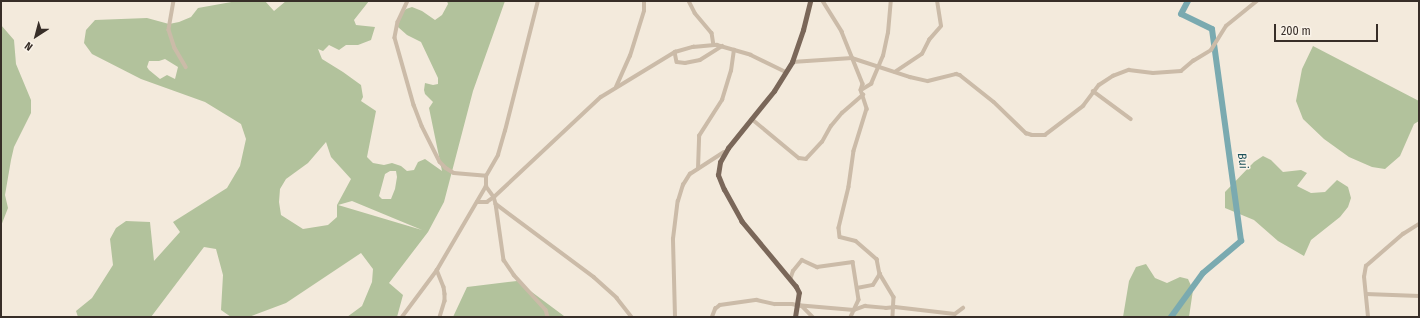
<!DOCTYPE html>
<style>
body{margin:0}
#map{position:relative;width:1420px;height:318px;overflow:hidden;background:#f3eadc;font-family:"Fira Sans Condensed",sans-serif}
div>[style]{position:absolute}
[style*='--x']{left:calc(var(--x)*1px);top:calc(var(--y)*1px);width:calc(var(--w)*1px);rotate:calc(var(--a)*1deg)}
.green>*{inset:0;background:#b2c29c}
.river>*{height:6px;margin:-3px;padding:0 3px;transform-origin:3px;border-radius:3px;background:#7aaab0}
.minor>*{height:3.5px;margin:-1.75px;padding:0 1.75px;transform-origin:1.75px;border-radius:1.75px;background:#cbbba8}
.major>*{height:4.5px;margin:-2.25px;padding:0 2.25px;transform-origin:2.25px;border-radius:2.25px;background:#7a6759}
span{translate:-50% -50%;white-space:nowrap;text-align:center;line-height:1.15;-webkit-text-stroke:3px #faf3e9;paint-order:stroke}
.water-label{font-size:12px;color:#1d515a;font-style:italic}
.frame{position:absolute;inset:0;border:2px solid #372e28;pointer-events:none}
.north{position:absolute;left:16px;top:16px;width:40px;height:40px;-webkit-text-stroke:3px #faf3e9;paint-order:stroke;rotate:216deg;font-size:11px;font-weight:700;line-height:16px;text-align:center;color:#372e28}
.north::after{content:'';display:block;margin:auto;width:14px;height:18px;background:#372e28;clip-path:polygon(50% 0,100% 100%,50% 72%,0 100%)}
.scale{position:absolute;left:1274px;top:24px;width:104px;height:18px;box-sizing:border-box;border:2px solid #372e28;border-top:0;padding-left:5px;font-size:12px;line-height:14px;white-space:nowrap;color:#372e28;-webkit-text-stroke:3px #faf3e9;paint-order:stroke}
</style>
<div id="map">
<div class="green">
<i style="clip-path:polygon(evenodd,237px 1px,265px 1px,274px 11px,286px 1px,369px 1px,354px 20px,356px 25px,375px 27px,371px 40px,358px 45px,346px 45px,339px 50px,329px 45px,323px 51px,318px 49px,322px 59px,343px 72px,361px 85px,363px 97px,361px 101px,376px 111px,367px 157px,373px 163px,384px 165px,392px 163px,401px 166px,407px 171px,414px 170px,418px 162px,425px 159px,442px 171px,429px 108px,433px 102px,425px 94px,424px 90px,425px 83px,433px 85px,438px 84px,438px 78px,421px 42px,407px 35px,398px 27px,397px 19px,406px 9px,412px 7px,422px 11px,435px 20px,442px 15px,448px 4px,447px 1px,505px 1px,473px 91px,444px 202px,428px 232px,389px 283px,403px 295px,397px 317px,347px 317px,362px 306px,372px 282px,373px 269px,361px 253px,286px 303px,249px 317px,231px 317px,221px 310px,223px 275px,216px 249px,204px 247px,151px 317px,78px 317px,76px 311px,92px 298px,113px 265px,110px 239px,116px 228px,126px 221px,150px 222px,154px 261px,180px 232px,173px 222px,227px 188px,240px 166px,246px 139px,241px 124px,205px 102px,141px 79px,92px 54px,84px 43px,86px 30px,95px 20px,147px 18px,169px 24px,179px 22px,191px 17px,198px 8px,237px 1px,165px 59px,178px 67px,175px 79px,167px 75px,160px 79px,149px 70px,147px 67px,149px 61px,159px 61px,165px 59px,237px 1px,326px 142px,331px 157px,351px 179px,337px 205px,337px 217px,328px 225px,303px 229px,281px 215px,279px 202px,280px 189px,286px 179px,308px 163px,326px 142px,237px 1px,390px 171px,396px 171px,397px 177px,395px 189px,391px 199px,382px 199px,379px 196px,385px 174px,390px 171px,237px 1px,352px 201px,422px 230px,338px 205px,352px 201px)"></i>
<i style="clip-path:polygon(1px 25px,14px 40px,16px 64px,31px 100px,31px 113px,14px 147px,11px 160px,5px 195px,8px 208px,1px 226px)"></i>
<i style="clip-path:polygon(1313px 46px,1419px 101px,1419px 121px,1414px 124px,1400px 156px,1385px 169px,1372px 167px,1349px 157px,1324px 139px,1303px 119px,1296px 101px,1302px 69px)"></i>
<i style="clip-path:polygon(1263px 156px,1271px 160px,1283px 172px,1301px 170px,1307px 173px,1297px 186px,1311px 193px,1325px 192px,1337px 180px,1348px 187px,1351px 198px,1348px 207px,1340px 217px,1311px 240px,1304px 256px,1278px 241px,1254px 220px,1225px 208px,1225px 192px,1254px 162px)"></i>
<i style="clip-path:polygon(1146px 264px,1155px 278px,1167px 283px,1180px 277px,1188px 279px,1193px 290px,1189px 317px,1123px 317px,1129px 281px,1136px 267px)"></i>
<i style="clip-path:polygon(517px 281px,564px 316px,569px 317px,453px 317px,467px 287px)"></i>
</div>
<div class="river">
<i style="--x:1171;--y:317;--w:54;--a:-54"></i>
<i style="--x:1203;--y:273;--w:50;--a:-40.1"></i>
<i style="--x:1241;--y:241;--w:214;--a:-97.8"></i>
<i style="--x:1212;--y:29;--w:34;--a:-154"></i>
<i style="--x:1181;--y:14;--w:15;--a:-62"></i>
</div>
<div class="minor">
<i style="--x:174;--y:1;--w:29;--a:100"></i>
<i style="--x:169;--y:30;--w:19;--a:72"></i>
<i style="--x:175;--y:48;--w:22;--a:60"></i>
<i style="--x:408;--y:1;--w:23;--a:115"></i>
<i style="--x:398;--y:22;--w:16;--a:101"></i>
<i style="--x:395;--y:38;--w:70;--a:74.2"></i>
<i style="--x:414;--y:105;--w:22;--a:69"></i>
<i style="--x:422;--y:126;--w:40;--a:63.4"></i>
<i style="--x:440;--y:162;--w:8;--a:45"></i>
<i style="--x:446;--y:168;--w:9;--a:32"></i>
<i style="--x:454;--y:173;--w:32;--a:5"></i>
<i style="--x:689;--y:1;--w:13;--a:63"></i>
<i style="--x:695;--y:13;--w:26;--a:50"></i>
<i style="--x:712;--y:33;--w:12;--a:81"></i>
<i style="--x:823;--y:1;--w:36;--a:58"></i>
<i style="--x:842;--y:32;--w:56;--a:68"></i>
<i style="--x:863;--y:84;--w:6;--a:108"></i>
<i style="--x:861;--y:90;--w:20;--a:72"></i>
<i style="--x:867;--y:109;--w:44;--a:107.2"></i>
<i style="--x:854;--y:151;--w:36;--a:98"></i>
<i style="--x:849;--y:187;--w:42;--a:103.7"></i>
<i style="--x:839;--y:228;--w:9;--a:84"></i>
<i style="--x:840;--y:237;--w:16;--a:14"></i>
<i style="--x:856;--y:241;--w:28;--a:41"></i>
<i style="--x:877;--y:259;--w:15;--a:79"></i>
<i style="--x:880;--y:274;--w:27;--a:59"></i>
<i style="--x:894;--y:297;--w:20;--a:93"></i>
<i style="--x:675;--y:52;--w:10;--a:79"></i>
<i style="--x:677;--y:62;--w:8;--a:7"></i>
<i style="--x:685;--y:63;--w:15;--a:-11"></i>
<i style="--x:700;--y:60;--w:26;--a:-32"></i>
<i style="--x:792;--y:62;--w:60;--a:-3.8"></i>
<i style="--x:852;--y:58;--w:61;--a:18.1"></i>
<i style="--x:910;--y:77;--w:18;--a:13"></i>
<i style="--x:928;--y:81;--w:29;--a:-14"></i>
<i style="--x:956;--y:74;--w:4;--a:14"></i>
<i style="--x:960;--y:75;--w:43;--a:38.5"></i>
<i style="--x:994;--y:102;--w:45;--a:44.1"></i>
<i style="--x:1026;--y:133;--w:6;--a:18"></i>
<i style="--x:1032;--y:135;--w:13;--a:0"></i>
<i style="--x:1045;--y:135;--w:48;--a:-37.3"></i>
<i style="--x:1083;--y:106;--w:26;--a:-53"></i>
<i style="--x:1099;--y:85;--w:17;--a:-33"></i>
<i style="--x:1113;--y:76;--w:17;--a:-21"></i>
<i style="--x:1129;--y:70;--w:24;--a:7"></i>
<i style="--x:1153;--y:73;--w:28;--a:-4"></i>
<i style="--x:1181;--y:71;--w:16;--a:-40"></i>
<i style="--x:1193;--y:61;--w:21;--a:-31"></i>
<i style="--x:1211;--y:50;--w:28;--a:-58"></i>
<i style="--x:1226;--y:26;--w:40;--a:-39"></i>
<i style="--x:895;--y:72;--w:32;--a:-34"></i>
<i style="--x:922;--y:54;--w:16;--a:-63"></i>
<i style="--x:929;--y:40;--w:18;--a:-49"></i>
<i style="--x:941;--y:26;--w:25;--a:-99"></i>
<i style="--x:616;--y:87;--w:34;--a:-66"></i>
<i style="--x:630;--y:56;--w:47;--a:-72.7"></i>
<i style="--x:644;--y:11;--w:10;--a:-90"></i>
<i style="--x:861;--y:90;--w:12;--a:-31"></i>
<i style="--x:871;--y:84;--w:30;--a:-67"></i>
<i style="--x:883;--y:56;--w:24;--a:-78"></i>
<i style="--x:888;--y:33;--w:32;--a:-85"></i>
<i style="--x:1093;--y:91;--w:47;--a:36.4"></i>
<i style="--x:752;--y:119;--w:61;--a:39.7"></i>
<i style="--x:799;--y:158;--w:7;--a:8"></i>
<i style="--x:806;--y:159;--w:23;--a:-47"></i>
<i style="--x:822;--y:142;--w:18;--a:-61"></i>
<i style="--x:831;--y:126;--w:17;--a:-50"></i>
<i style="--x:842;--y:113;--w:28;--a:-41"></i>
<i style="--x:698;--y:169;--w:33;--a:-88"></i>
<i style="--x:699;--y:136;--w:43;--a:-57.4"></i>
<i style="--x:722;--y:100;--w:30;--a:-73"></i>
<i style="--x:731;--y:71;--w:21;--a:-82"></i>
<i style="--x:486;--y:186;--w:14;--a:54"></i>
<i style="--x:494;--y:197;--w:7;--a:74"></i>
<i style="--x:496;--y:204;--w:122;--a:36.7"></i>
<i style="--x:594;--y:277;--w:31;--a:42"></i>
<i style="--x:617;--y:298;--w:24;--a:52"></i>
<i style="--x:477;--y:202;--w:10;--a:0"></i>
<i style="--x:487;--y:202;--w:9;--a:-36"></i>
<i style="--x:494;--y:197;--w:146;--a:-43.1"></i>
<i style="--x:601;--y:97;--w:87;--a:-31.3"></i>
<i style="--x:675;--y:52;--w:19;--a:-16"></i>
<i style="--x:693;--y:47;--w:24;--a:-5"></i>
<i style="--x:717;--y:45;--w:35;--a:16"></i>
<i style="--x:751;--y:55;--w:39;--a:26"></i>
<i style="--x:496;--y:204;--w:57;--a:81.9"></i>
<i style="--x:504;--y:260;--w:18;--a:56"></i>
<i style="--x:514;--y:275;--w:47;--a:47.6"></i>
<i style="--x:546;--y:310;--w:7;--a:74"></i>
<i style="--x:437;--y:270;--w:18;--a:68"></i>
<i style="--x:444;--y:287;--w:7;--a:82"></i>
<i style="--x:445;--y:294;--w:7;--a:90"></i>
<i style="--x:445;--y:301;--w:17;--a:107"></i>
<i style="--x:790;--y:280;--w:9;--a:-72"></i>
<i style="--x:793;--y:271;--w:14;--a:-51"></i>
<i style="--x:802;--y:260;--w:17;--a:25"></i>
<i style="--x:817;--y:267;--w:36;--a:-8"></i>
<i style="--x:853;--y:262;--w:38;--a:81"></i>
<i style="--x:859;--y:300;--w:19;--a:115"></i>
<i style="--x:857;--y:288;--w:16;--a:-11"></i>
<i style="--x:873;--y:285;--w:13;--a:-58"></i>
<i style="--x:1366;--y:294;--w:53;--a:2.2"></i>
<i style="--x:796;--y:305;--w:58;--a:4.9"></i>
<i style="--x:854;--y:310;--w:12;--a:-20"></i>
<i style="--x:865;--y:306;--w:21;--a:5"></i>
<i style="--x:886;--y:308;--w:9;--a:-6"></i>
<i style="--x:895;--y:307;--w:60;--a:6.7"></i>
<i style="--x:955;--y:314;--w:10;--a:-37"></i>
<i style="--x:402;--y:317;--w:59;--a:-53.3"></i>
<i style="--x:437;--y:270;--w:97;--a:-59.7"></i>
<i style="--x:486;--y:186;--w:10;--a:-90"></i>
<i style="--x:486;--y:176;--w:24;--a:-60"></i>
<i style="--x:498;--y:155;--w:25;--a:-74"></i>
<i style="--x:505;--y:131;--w:134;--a:-75.8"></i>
<i style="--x:675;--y:317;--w:78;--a:-91.5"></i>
<i style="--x:673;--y:239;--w:38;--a:-83"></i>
<i style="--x:678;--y:201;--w:17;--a:-73"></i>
<i style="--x:683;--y:185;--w:13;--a:-58"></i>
<i style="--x:690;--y:174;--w:40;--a:-32.9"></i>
<i style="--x:712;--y:317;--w:9;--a:-69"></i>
<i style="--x:715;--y:309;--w:6;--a:-39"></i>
<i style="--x:720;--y:305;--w:37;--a:-8"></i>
<i style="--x:757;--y:300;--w:18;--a:13"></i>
<i style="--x:775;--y:304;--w:17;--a:0"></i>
<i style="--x:792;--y:304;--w:10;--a:11"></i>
<i style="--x:802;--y:306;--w:16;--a:45"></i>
<i style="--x:1368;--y:317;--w:40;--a:-95.7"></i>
<i style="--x:1364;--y:277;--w:11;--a:-80"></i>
<i style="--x:1366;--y:266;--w:49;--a:-40.9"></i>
<i style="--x:1403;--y:234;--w:19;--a:-32"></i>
</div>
<div class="major">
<i style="--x:795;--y:317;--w:24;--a:-81"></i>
<i style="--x:799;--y:293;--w:7;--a:-117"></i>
<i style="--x:796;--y:287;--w:85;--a:-129.7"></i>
<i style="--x:742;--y:222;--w:37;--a:-119"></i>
<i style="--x:724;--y:190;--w:16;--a:-112"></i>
<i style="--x:718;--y:175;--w:13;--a:-81"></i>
<i style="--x:720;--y:162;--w:16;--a:-60"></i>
<i style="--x:728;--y:148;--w:73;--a:-51.1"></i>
<i style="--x:774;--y:91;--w:34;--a:-58"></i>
<i style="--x:792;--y:62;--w:34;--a:-71"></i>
<i style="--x:803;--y:30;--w:30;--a:-76"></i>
</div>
<div class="water-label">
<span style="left:1242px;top:161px;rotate:82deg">Bui</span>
</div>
<div class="frame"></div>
<div class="north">N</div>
<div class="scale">200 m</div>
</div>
